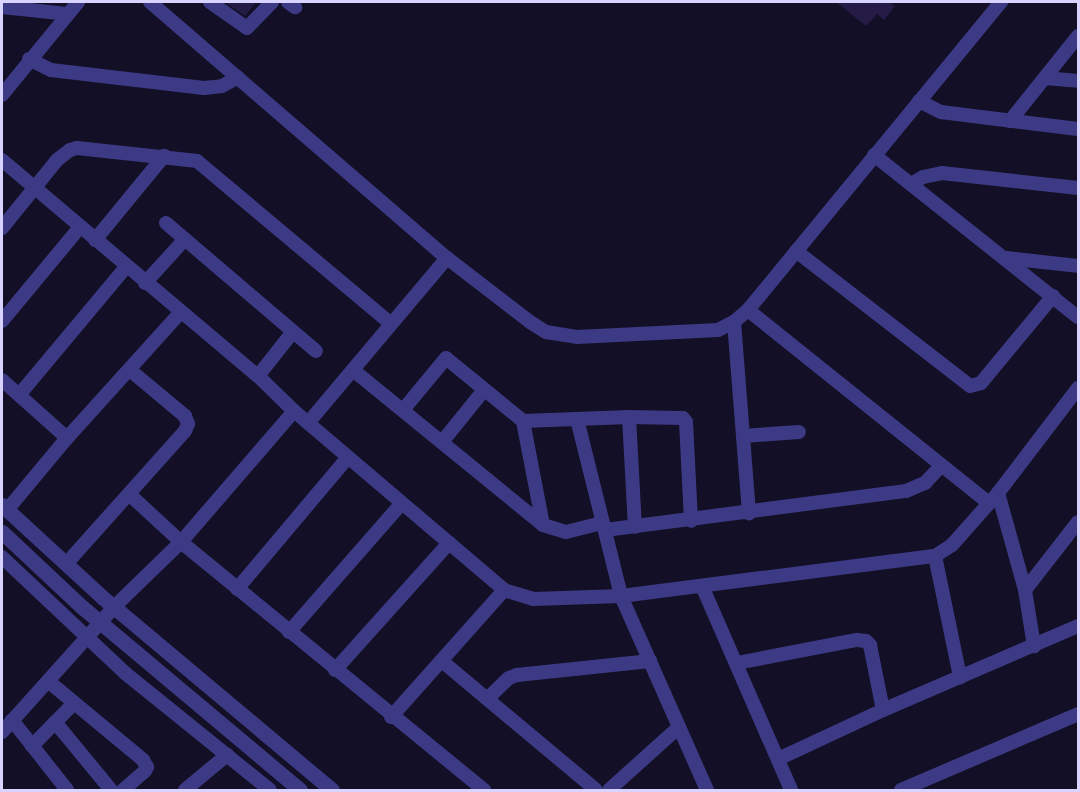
<!DOCTYPE html>
<style>
body{margin:0}
#map{position:relative;width:1080px;height:792px;overflow:hidden;background:#130f26;font-family:"PT Sans Narrow",sans-serif}
div>[style]{position:absolute}
[style*='--x']{left:calc(var(--x)*1px);top:calc(var(--y)*1px);width:calc(var(--w)*1px);rotate:calc(var(--a)*1deg)}
.building>*{inset:0;background:#241b47}
.minor>*{height:14px;margin:-7px;padding:0 7px;transform-origin:7px;border-radius:7px;background:#3d3a85}
.tertiary>*{height:15px;margin:-7.5px;padding:0 7.5px;transform-origin:7.5px;border-radius:7.5px;background:#3d3a85}
span{translate:-50% -50%;white-space:nowrap;text-align:center;line-height:1.15;-webkit-text-stroke:4.5px #130f26;paint-order:stroke}
.frame{position:absolute;inset:0;border:3px solid #d9d4ff;pointer-events:none}
</style>
<div id="map">
<div class="building">
<i style="clip-path:polygon(225px 2px,256px 2px,245px 16px)"></i>
<i style="clip-path:polygon(836px 2px,889px 2px,895px 6px,884px 20px,877px 14px,866px 26px)"></i>
</div>
<div class="minor">
<i style="--x:150;--y:2;--w:392;--a:40.8"></i>
<i style="--x:447;--y:258;--w:105;--a:37.6"></i>
<i style="--x:530;--y:322;--w:19;--a:32"></i>
<i style="--x:546;--y:332;--w:31;--a:9"></i>
<i style="--x:577;--y:337;--w:141;--a:-2.8"></i>
<i style="--x:718;--y:330;--w:18;--a:-27"></i>
<i style="--x:734;--y:322;--w:18;--a:-41"></i>
<i style="--x:748;--y:310;--w:399;--a:-50.6"></i>
<i style="--x:210;--y:2;--w:45;--a:35.1"></i>
<i style="--x:247;--y:28;--w:36;--a:-46"></i>
<i style="--x:288;--y:2;--w:9;--a:36"></i>
<i style="--x:2;--y:7;--w:65;--a:6.1"></i>
<i style="--x:29;--y:59;--w:25;--a:27"></i>
<i style="--x:51;--y:70;--w:154;--a:6.7"></i>
<i style="--x:204;--y:88;--w:18;--a:-6"></i>
<i style="--x:222;--y:86;--w:18;--a:-29"></i>
<i style="--x:1045;--y:78;--w:33;--a:5"></i>
<i style="--x:2;--y:95;--w:120;--a:-50.7"></i>
<i style="--x:919;--y:101;--w:25;--a:27"></i>
<i style="--x:941;--y:112;--w:138;--a:7.1"></i>
<i style="--x:1010;--y:121;--w:109;--a:-51.3"></i>
<i style="--x:874;--y:155;--w:260;--a:38.5"></i>
<i style="--x:2;--y:160;--w:335;--a:40.2"></i>
<i style="--x:258;--y:376;--w:50;--a:44.2"></i>
<i style="--x:294;--y:411;--w:276;--a:40.4"></i>
<i style="--x:504;--y:590;--w:30;--a:17"></i>
<i style="--x:533;--y:599;--w:88;--a:-2"></i>
<i style="--x:621;--y:596;--w:317;--a:-7.3"></i>
<i style="--x:935;--y:556;--w:20;--a:-33"></i>
<i style="--x:952;--y:545;--w:69;--a:-48.5"></i>
<i style="--x:998;--y:493;--w:132;--a:-52.7"></i>
<i style="--x:911;--y:184;--w:14;--a:-30"></i>
<i style="--x:923;--y:177;--w:19;--a:-12"></i>
<i style="--x:942;--y:173;--w:137;--a:6.3"></i>
<i style="--x:166;--y:223;--w:197;--a:40.5"></i>
<i style="--x:2;--y:228;--w:87;--a:-51"></i>
<i style="--x:57;--y:160;--w:16;--a:-38"></i>
<i style="--x:70;--y:150;--w:7;--a:-16"></i>
<i style="--x:77;--y:148;--w:121;--a:6.2"></i>
<i style="--x:197;--y:161;--w:253;--a:40"></i>
<i style="--x:95;--y:240;--w:109;--a:-50.6"></i>
<i style="--x:796;--y:251;--w:220;--a:37.8"></i>
<i style="--x:970;--y:386;--w:11;--a:-15"></i>
<i style="--x:981;--y:383;--w:113;--a:-50.4"></i>
<i style="--x:1006;--y:258;--w:72;--a:6.3"></i>
<i style="--x:145;--y:283;--w:59;--a:-47.7"></i>
<i style="--x:748;--y:310;--w:309;--a:38.7"></i>
<i style="--x:2;--y:321;--w:122;--a:-50.3"></i>
<i style="--x:734;--y:322;--w:192;--a:85.5"></i>
<i style="--x:353;--y:370;--w:245;--a:39.2"></i>
<i style="--x:543;--y:525;--w:106;--a:-100.9"></i>
<i style="--x:523;--y:421;--w:99;--a:-140.7"></i>
<i style="--x:446;--y:358;--w:67;--a:129.6"></i>
<i style="--x:258;--y:376;--w:55;--a:-51.7"></i>
<i style="--x:2;--y:380;--w:87;--a:41.7"></i>
<i style="--x:19;--y:395;--w:167;--a:-50.1"></i>
<i style="--x:629;--y:417;--w:110;--a:86.9"></i>
<i style="--x:577;--y:419;--w:182;--a:76"></i>
<i style="--x:621;--y:596;--w:212;--a:66.1"></i>
<i style="--x:523;--y:421;--w:106;--a:-2.2"></i>
<i style="--x:629;--y:417;--w:54;--a:1.1"></i>
<i style="--x:683;--y:418;--w:5;--a:53"></i>
<i style="--x:686;--y:422;--w:99;--a:87.1"></i>
<i style="--x:308;--y:423;--w:216;--a:-49.9"></i>
<i style="--x:743;--y:436;--w:56;--a:-4.1"></i>
<i style="--x:442;--y:442;--w:67;--a:-51.1"></i>
<i style="--x:998;--y:493;--w:101;--a:74.4"></i>
<i style="--x:1025;--y:590;--w:57;--a:80.9"></i>
<i style="--x:129;--y:494;--w:71;--a:42.7"></i>
<i style="--x:181;--y:542;--w:392;--a:39.3"></i>
<i style="--x:7;--y:510;--w:94;--a:-50.2"></i>
<i style="--x:67;--y:438;--w:170;--a:-47.9"></i>
<i style="--x:543;--y:525;--w:24;--a:17"></i>
<i style="--x:566;--y:532;--w:38;--a:-14"></i>
<i style="--x:605;--y:530;--w:304;--a:-7.4"></i>
<i style="--x:906;--y:491;--w:21;--a:-23"></i>
<i style="--x:925;--y:483;--w:23;--a:-47"></i>
<i style="--x:935;--y:556;--w:124;--a:78.3"></i>
<i style="--x:2;--y:557;--w:169;--a:43.3"></i>
<i style="--x:125;--y:673;--w:186;--a:38.9"></i>
<i style="--x:66;--y:564;--w:178;--a:-48.2"></i>
<i style="--x:185;--y:431;--w:8;--a:-67"></i>
<i style="--x:188;--y:424;--w:9;--a:-111"></i>
<i style="--x:185;--y:416;--w:70;--a:-140.2"></i>
<i style="--x:702;--y:586;--w:223;--a:66.4"></i>
<i style="--x:237;--y:589;--w:172;--a:-49.9"></i>
<i style="--x:1025;--y:590;--w:86;--a:-52.1"></i>
<i style="--x:289;--y:632;--w:171;--a:-48.8"></i>
<i style="--x:443;--y:662;--w:199;--a:39.9"></i>
<i style="--x:737;--y:663;--w:122;--a:-10.9"></i>
<i style="--x:857;--y:640;--w:9;--a:6"></i>
<i style="--x:866;--y:641;--w:6;--a:45"></i>
<i style="--x:870;--y:645;--w:66;--a:78.7"></i>
<i style="--x:335;--y:670;--w:171;--a:-48.1"></i>
<i style="--x:48;--y:681;--w:124;--a:39.7"></i>
<i style="--x:143;--y:760;--w:8;--a:60"></i>
<i style="--x:147;--y:767;--w:4;--a:117"></i>
<i style="--x:145;--y:771;--w:29;--a:139"></i>
<i style="--x:487;--y:699;--w:30;--a:-44"></i>
<i style="--x:509;--y:678;--w:9;--a:-21"></i>
<i style="--x:517;--y:675;--w:134;--a:-6"></i>
<i style="--x:391;--y:717;--w:170;--a:-48.3"></i>
<i style="--x:12;--y:720;--w:89;--a:51.8"></i>
<i style="--x:55;--y:722;--w:88;--a:50.5"></i>
<i style="--x:2;--y:732;--w:168;--a:-48.1"></i>
<i style="--x:114;--y:607;--w:93;--a:-44.1"></i>
<i style="--x:181;--y:542;--w:173;--a:-49.2"></i>
<i style="--x:32;--y:746;--w:60;--a:-45.7"></i>
<i style="--x:778;--y:759;--w:116;--a:-25"></i>
<i style="--x:883;--y:710;--w:212;--a:-23.3"></i>
<i style="--x:185;--y:790;--w:55;--a:-39.8"></i>
<i style="--x:609;--y:790;--w:94;--a:-42"></i>
<i style="--x:901;--y:790;--w:193;--a:-23.2"></i>
</div>
<div class="tertiary">
<i style="--x:2;--y:505;--w:136;--a:42.6"></i>
<i style="--x:102;--y:597;--w:300;--a:40"></i>
<i style="--x:2;--y:532;--w:110;--a:43.2"></i>
<i style="--x:82;--y:607;--w:285;--a:40"></i>
</div>
<div class="frame"></div>
</div>
